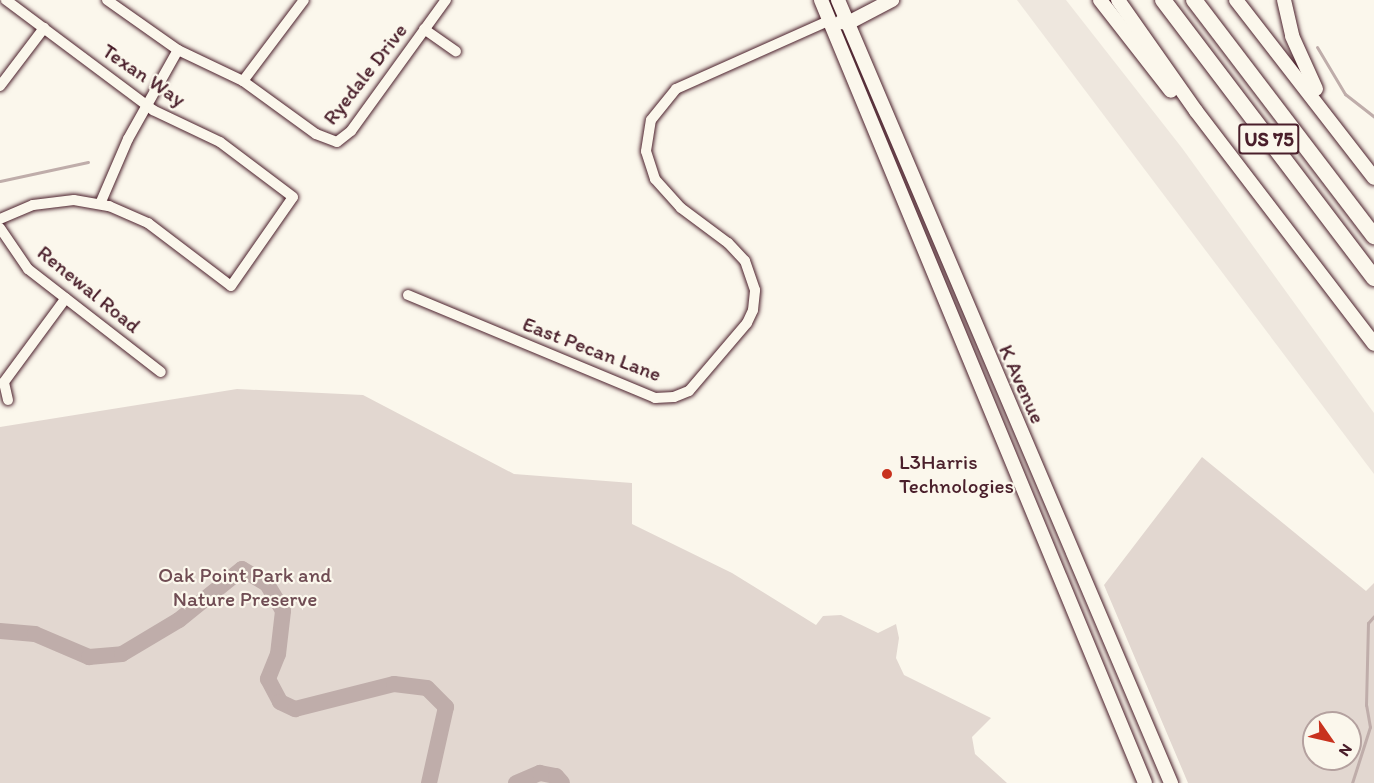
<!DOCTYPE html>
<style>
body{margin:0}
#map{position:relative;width:1374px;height:783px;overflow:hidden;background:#fbf7ec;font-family:Itim,sans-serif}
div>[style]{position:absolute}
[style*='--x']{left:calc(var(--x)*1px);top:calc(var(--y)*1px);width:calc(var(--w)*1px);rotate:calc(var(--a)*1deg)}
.built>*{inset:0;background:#eee7de}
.green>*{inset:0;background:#e2d7d0}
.stream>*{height:3px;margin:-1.5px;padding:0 1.5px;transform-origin:1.5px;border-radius:1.5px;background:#bfadaa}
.river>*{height:16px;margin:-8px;padding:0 8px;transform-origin:8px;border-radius:8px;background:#bfadaa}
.roads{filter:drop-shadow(0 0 2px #4a1f2b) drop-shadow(0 0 2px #4a1f2b)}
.minor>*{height:10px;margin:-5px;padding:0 5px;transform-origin:5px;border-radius:5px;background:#fbf7ec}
.major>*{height:14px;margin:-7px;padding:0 7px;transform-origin:7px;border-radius:7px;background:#fbf7ec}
.highway>*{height:16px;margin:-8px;padding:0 8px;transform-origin:8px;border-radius:8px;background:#fbf7ec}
.dots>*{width:16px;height:16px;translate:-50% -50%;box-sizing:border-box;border:3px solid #fbf7ec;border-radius:50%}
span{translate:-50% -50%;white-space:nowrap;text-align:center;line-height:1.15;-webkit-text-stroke:4.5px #fbf7ec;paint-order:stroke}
.shield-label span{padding:2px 4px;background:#fbf7ec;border:2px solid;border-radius:4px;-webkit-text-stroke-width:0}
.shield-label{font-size:20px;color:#4a1f2b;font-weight:700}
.street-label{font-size:21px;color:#4a1f2b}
.poi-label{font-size:21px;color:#4a1f2b}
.left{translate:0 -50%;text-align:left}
.park-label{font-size:21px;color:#704d54}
.north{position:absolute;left:1302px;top:711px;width:60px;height:60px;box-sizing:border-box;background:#fbf7ec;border:2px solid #b4a19f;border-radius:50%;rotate:124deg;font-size:16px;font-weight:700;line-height:24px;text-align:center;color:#4a1f2b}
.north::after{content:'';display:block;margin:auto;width:21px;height:27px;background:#c8321e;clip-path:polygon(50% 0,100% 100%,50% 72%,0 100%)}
</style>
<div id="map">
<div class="built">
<i style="clip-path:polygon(1017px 0,1066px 0,1182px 148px,1374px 413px,1374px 474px)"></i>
</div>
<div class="green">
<i style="clip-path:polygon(237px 389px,363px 395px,514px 474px,632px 483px,632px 524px,732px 573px,816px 625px,823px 616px,841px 615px,878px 633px,896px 624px,899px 638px,896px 658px,904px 675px,991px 718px,972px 737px,975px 754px,1007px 783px,0 783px,0 427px)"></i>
<i style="clip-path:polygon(evenodd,1202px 457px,1366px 591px,1374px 583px,1374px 783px,1188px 783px,1104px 585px,1202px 457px,1314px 723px,1350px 723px,1350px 759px,1314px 759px,1314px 723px)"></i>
</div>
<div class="stream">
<i style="--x:1317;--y:47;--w:55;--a:59.2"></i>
<i style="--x:1345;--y:94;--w:37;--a:38"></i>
<i style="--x:0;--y:181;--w:90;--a:-12.2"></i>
<i style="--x:1352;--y:783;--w:59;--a:-72.2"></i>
<i style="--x:1370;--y:727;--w:22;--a:-100"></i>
<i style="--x:1366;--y:705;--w:82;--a:-88.6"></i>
<i style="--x:1368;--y:623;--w:9;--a:-49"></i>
</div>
<div class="river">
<i style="--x:0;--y:631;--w:35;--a:5"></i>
<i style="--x:35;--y:634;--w:59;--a:23.1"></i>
<i style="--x:89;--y:657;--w:33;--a:-5"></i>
<i style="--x:122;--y:654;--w:66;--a:-30.8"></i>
<i style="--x:179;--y:620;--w:81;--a:-39"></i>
<i style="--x:242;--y:569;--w:29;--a:31"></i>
<i style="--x:267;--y:584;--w:31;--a:59"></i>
<i style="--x:283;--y:611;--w:43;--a:96.6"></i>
<i style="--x:278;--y:654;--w:27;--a:112"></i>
<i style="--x:268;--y:679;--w:26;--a:62"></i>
<i style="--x:280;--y:702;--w:17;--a:25"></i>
<i style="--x:295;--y:709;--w:102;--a:-14.2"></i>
<i style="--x:394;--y:684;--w:33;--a:7"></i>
<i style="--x:427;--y:688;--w:27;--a:45"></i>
<i style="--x:446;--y:707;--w:78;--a:102.6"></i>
<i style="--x:516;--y:783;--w:26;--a:-23"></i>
<i style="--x:540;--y:773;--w:16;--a:11"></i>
<i style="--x:556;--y:776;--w:9;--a:49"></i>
</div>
<div class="roads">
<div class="minor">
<i style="--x:107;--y:0;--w:87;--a:35.2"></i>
<i style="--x:178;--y:50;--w:72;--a:25.5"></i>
<i style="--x:243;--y:81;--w:90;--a:36"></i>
<i style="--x:316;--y:134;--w:22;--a:21"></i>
<i style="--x:337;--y:142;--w:18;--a:-38"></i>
<i style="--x:351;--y:131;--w:162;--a:-54.1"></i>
<i style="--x:424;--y:29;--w:39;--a:35"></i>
<i style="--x:243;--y:81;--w:101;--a:-53"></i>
<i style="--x:0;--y:86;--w:73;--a:-52.8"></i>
<i style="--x:100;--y:204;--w:71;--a:-66.7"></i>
<i style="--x:128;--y:139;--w:102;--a:-60.7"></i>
<i style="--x:0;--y:219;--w:36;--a:-23"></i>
<i style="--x:33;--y:205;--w:41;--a:-7"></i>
<i style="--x:74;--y:200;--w:36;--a:10"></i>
<i style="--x:109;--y:206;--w:43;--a:23.6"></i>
<i style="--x:148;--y:223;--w:104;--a:37.2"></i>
<i style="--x:231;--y:286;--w:108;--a:-55.1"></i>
<i style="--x:293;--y:197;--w:91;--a:-143"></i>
<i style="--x:220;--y:142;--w:74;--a:-154.5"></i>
<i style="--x:153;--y:110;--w:184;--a:-143.2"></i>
<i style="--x:0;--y:228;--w:50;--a:55.7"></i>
<i style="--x:28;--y:269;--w:168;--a:37.8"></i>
<i style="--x:408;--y:295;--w:268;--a:22.6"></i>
<i style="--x:655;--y:398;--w:19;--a:-3"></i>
<i style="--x:674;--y:397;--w:16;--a:-22"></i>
<i style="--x:689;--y:391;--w:89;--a:-49.5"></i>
<i style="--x:747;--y:323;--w:14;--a:-65"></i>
<i style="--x:753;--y:310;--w:20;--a:-84"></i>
<i style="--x:755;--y:290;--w:31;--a:-109"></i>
<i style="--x:745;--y:261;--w:25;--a:-133"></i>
<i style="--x:728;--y:243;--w:59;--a:-143.3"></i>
<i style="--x:681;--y:208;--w:39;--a:-132"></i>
<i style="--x:655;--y:179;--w:29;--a:-108"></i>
<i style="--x:646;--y:151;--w:31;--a:-81"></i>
<i style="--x:651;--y:120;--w:40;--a:-51"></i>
<i style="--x:676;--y:89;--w:169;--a:-24.1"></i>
<i style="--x:8;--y:400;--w:18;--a:-103"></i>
<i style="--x:4;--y:382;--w:104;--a:-53.6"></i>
</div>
<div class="major">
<i style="--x:821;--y:0;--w:847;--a:67.52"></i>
<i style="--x:838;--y:0;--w:851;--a:66.96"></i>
<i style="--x:1100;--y:0;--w:115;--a:52"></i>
<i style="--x:1118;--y:0;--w:136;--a:54.9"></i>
<i style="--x:1196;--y:111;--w:293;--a:52.6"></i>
<i style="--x:1236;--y:0;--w:225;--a:52.2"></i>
<i style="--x:1284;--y:0;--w:37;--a:77"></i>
<i style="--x:1292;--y:36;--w:58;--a:65.6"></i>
<i style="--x:841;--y:22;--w:7;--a:8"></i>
<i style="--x:848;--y:23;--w:50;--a:-27.6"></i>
</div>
<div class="highway">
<i style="--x:1163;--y:0;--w:349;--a:52.8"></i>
<i style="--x:1194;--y:0;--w:297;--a:52.7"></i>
</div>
</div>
<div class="dots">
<i style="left:887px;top:474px;background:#c8321e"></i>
</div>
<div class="shield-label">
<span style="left:1269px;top:139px">US 75</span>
</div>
<div class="street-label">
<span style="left:365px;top:74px;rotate:-52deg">Ryedale Drive</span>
<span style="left:144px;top:75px;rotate:34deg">Texan Way</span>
<span style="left:89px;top:289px;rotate:39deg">Renewal Road</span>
<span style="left:592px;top:349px;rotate:21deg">East Pecan Lane</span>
<span style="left:1022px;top:384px;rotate:66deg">K Avenue</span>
</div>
<div class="poi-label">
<span class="left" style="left:899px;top:474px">L3Harris<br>Technologies</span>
</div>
<div class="park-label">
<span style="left:245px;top:587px">Oak Point Park and<br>Nature Preserve</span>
</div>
<div class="north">N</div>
</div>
